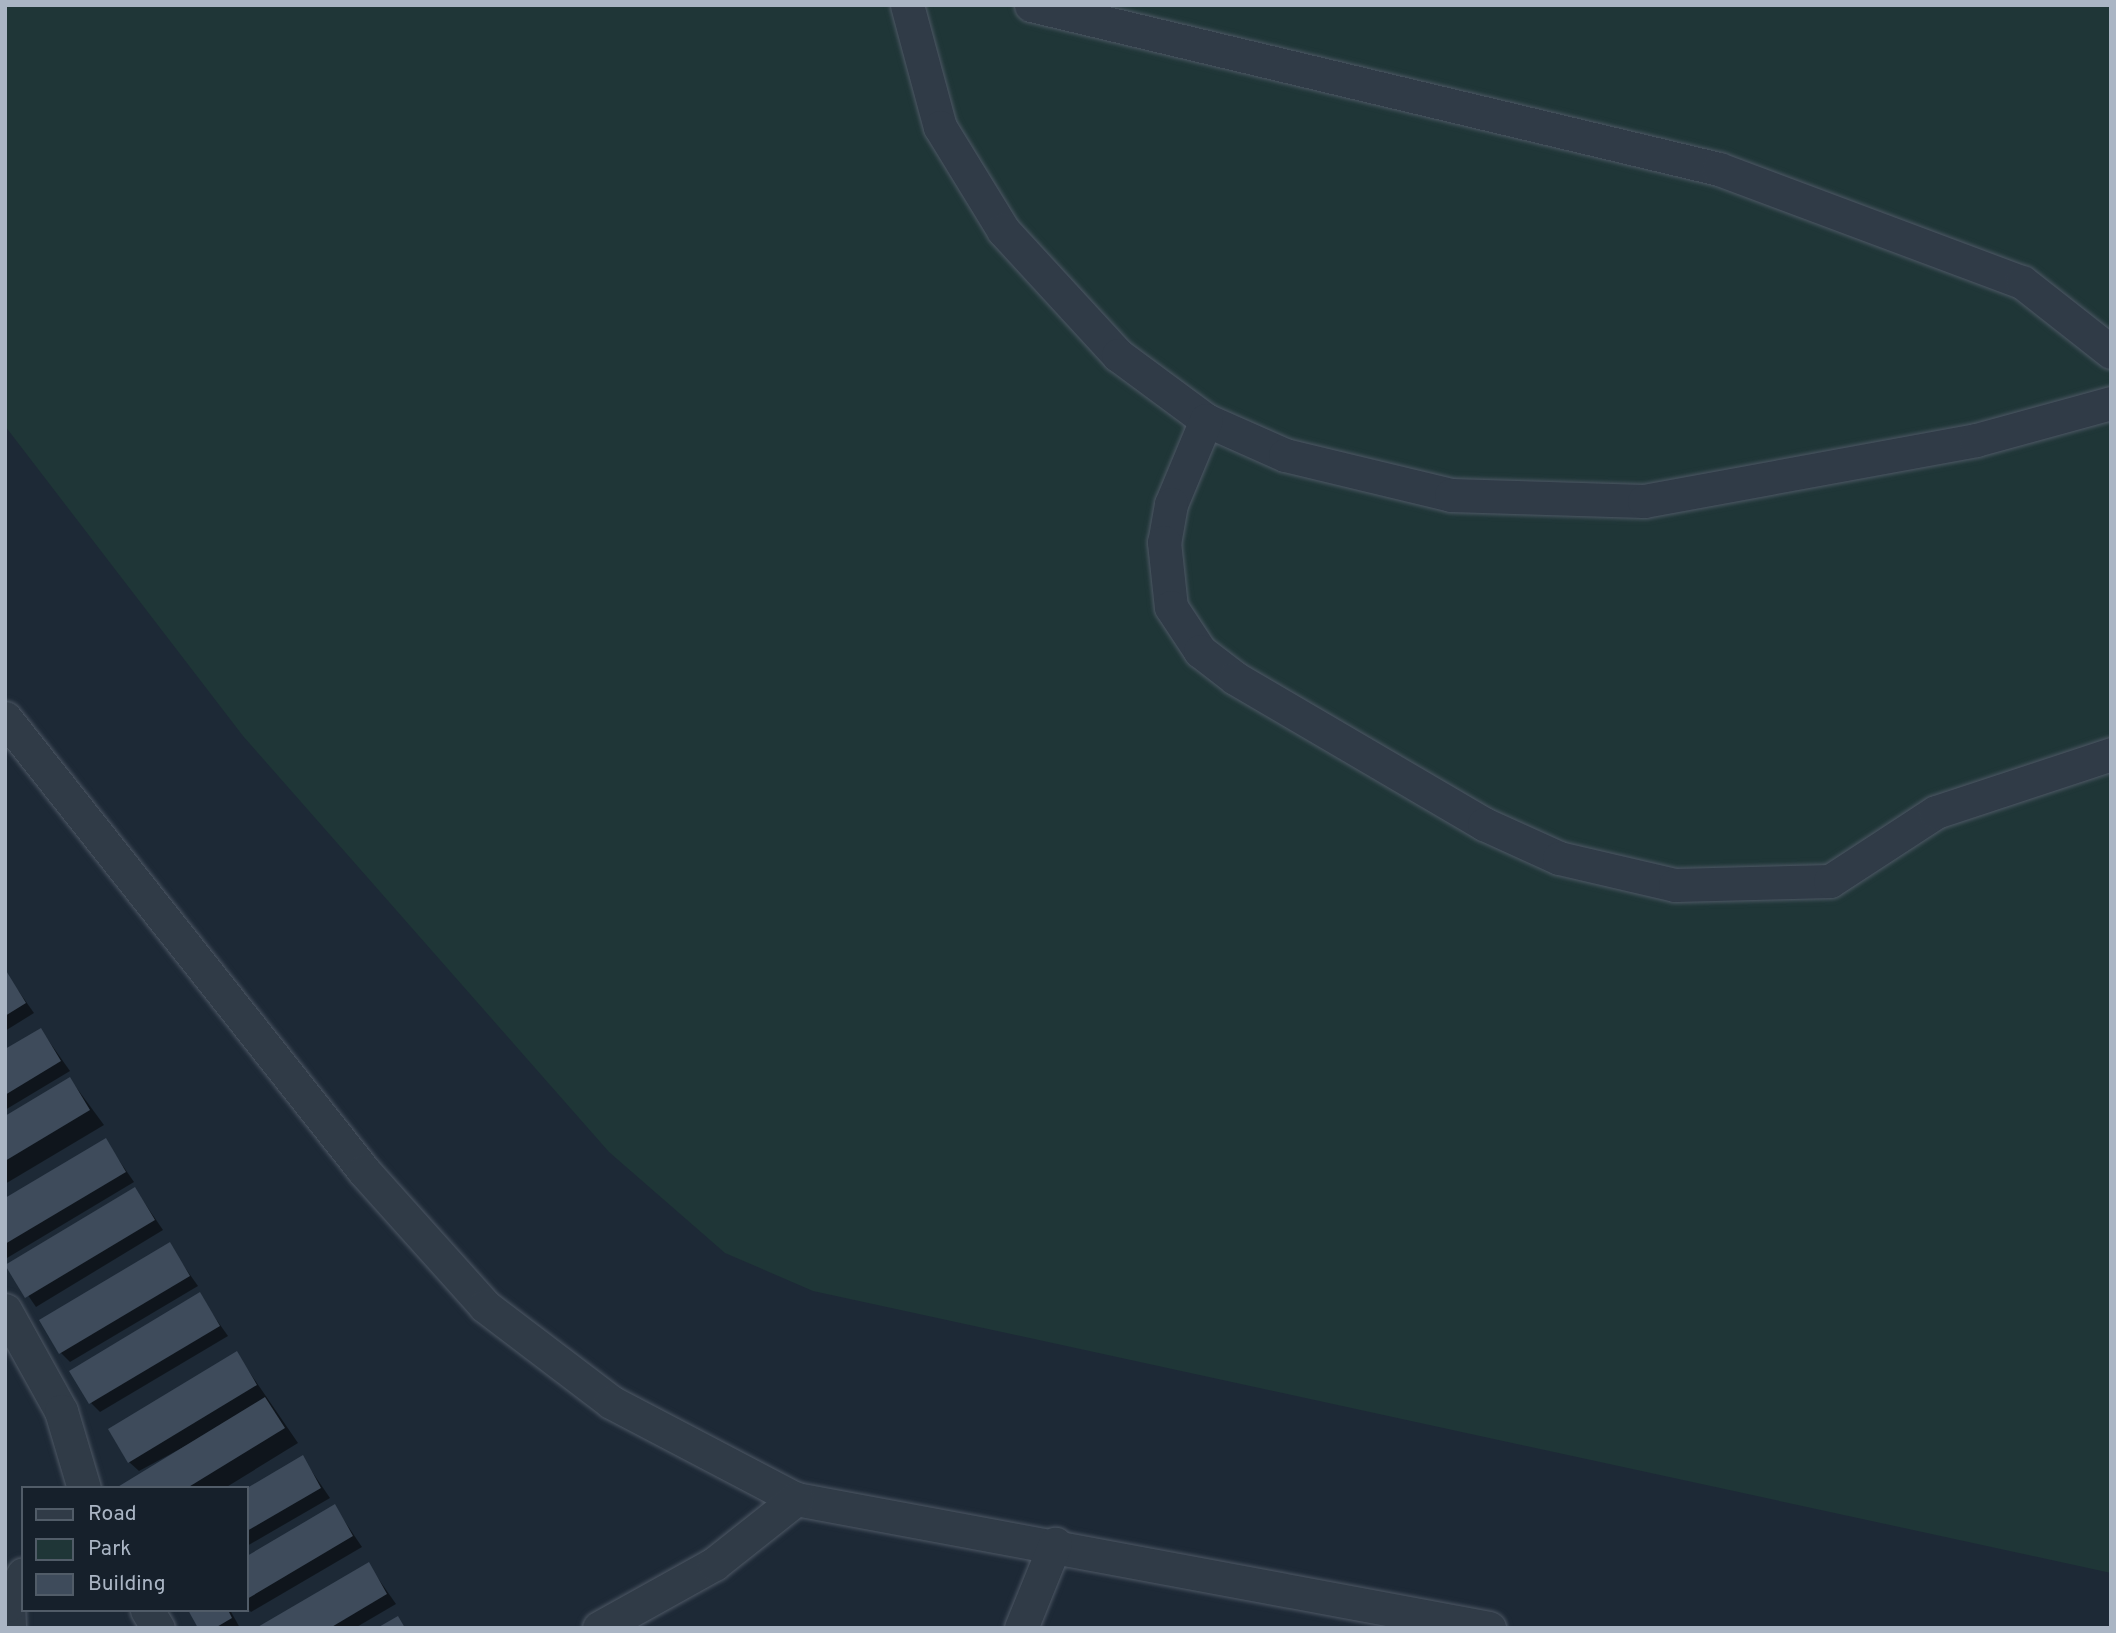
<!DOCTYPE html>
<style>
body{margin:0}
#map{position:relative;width:2116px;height:1633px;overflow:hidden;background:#1d2936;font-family:Overpass,sans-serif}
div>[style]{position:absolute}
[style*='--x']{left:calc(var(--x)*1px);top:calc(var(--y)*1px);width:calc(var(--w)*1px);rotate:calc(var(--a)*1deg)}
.green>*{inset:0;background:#1f3637}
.shadow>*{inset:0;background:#0007}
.building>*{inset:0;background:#3e4b5b}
.roads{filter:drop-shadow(0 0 2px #4e5865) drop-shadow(0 0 2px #4e5865)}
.street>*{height:33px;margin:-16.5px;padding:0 16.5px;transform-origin:16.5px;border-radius:16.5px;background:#303b47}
span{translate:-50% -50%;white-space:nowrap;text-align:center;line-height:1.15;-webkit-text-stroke:6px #16202b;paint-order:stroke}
.frame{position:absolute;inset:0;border:7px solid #aab5c4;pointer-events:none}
.legend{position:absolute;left:21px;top:1486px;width:228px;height:126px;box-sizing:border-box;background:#16202b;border:2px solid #515c68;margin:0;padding:9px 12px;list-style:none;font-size:21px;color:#aab5c4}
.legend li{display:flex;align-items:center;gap:14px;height:35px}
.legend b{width:35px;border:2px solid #515c68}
</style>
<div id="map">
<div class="green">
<i style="clip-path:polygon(5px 5px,2111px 5px,2111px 1573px,813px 1291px,725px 1253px,609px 1152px,243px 736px,5px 426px)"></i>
</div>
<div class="shadow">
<i style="clip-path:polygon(5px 972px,34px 1013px,5px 1031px)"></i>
<i style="clip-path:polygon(41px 1030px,70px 1071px,5px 1110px,5px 1051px)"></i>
<i style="clip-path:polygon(70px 1079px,104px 1125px,5px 1184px,5px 1118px)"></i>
<i style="clip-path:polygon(105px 1140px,134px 1182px,7px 1258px,5px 1200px)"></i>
<i style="clip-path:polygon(135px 1189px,163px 1230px,36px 1307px,8px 1266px)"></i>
<i style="clip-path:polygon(169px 1245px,198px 1286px,70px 1362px,60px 1352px)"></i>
<i style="clip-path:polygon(199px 1295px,228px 1336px,100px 1412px,91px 1403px)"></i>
<i style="clip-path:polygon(237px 1354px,298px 1443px,225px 1488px,119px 1488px,204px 1436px,139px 1471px,129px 1462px)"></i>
<i style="clip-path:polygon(302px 1457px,330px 1498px,247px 1546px,247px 1490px)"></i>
<i style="clip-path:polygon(335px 1507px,362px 1547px,251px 1612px,247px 1608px,247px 1558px)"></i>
<i style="clip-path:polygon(368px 1564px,396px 1604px,355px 1628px,260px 1628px)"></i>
<i style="clip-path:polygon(190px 1610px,230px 1610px,240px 1628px,200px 1628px)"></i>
</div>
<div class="building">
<i style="clip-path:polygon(5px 969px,26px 1003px,5px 1016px)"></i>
<i style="clip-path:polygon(41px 1028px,61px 1061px,5px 1095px,5px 1049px)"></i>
<i style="clip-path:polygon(70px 1077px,90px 1110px,5px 1161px,5px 1116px)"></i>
<i style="clip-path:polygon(106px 1138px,126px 1172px,5px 1244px,5px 1198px)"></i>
<i style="clip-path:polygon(135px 1187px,155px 1220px,25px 1298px,5px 1265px)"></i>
<i style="clip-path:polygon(170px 1242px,190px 1276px,59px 1354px,39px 1320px)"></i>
<i style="clip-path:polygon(200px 1292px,220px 1326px,89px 1404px,69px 1371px)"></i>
<i style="clip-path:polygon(237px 1351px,257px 1385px,128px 1463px,108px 1429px)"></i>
<i style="clip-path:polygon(265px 1397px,285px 1428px,187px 1488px,116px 1488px)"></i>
<i style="clip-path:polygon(303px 1455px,321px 1488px,247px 1531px,247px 1488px)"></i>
<i style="clip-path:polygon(335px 1504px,353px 1536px,247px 1599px,247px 1556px)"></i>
<i style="clip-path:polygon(369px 1562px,387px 1594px,330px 1628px,256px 1628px)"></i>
<i style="clip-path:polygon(188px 1610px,228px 1610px,232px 1618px,215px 1628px,198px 1628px)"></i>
<i style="clip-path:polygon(398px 1616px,405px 1628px,377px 1628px)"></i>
</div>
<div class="roads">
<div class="street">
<i style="--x:907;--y:5;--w:126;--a:74.9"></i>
<i style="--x:940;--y:127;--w:121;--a:58.5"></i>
<i style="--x:1003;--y:230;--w:170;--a:47.4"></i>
<i style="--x:1118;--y:355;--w:109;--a:36.5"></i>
<i style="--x:1206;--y:420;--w:86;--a:23.9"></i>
<i style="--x:1285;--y:455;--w:171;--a:13.5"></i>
<i style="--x:1451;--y:495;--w:193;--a:1.8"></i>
<i style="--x:1644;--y:501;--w:338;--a:-10.4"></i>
<i style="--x:1976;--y:440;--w:140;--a:-15.3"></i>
<i style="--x:1031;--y:5;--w:707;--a:13.41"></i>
<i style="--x:1719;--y:169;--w:323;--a:20.5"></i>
<i style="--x:2022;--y:282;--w:113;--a:38.2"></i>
<i style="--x:1206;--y:420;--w:91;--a:112.6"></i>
<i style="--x:1171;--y:504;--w:39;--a:100"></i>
<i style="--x:1164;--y:542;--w:65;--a:83.9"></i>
<i style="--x:1171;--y:607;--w:53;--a:56.6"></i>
<i style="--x:1200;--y:651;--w:44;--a:37.6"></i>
<i style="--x:1235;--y:678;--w:289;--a:30.4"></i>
<i style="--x:1484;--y:824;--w:82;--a:24.4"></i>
<i style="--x:1559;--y:858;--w:119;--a:13.1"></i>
<i style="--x:1675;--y:885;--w:155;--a:-1.5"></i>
<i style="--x:1830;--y:881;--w:126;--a:-33.1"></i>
<i style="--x:1936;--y:812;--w:184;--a:-18.3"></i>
<i style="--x:5;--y:718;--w:578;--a:51.6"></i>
<i style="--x:364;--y:1171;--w:181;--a:48.1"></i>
<i style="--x:485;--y:1306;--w:158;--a:37.3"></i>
<i style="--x:611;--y:1402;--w:209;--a:27.7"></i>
<i style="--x:796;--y:1499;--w:705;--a:10.54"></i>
<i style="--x:5;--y:1310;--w:115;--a:61"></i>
<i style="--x:61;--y:1411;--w:80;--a:73.4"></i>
<i style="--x:147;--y:1610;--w:21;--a:59"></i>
<i style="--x:9;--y:1628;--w:23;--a:-92"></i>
<i style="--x:8;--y:1605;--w:34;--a:-64"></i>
<i style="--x:599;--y:1628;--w:132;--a:-29.1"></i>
<i style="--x:714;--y:1564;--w:105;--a:-38.4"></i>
<i style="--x:1021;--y:1628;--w:91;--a:-68"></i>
</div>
</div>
<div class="frame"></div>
<ul class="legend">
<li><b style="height:9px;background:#303b47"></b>Road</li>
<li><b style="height:19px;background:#1f3637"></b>Park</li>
<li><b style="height:19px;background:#3e4b5b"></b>Building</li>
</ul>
</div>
